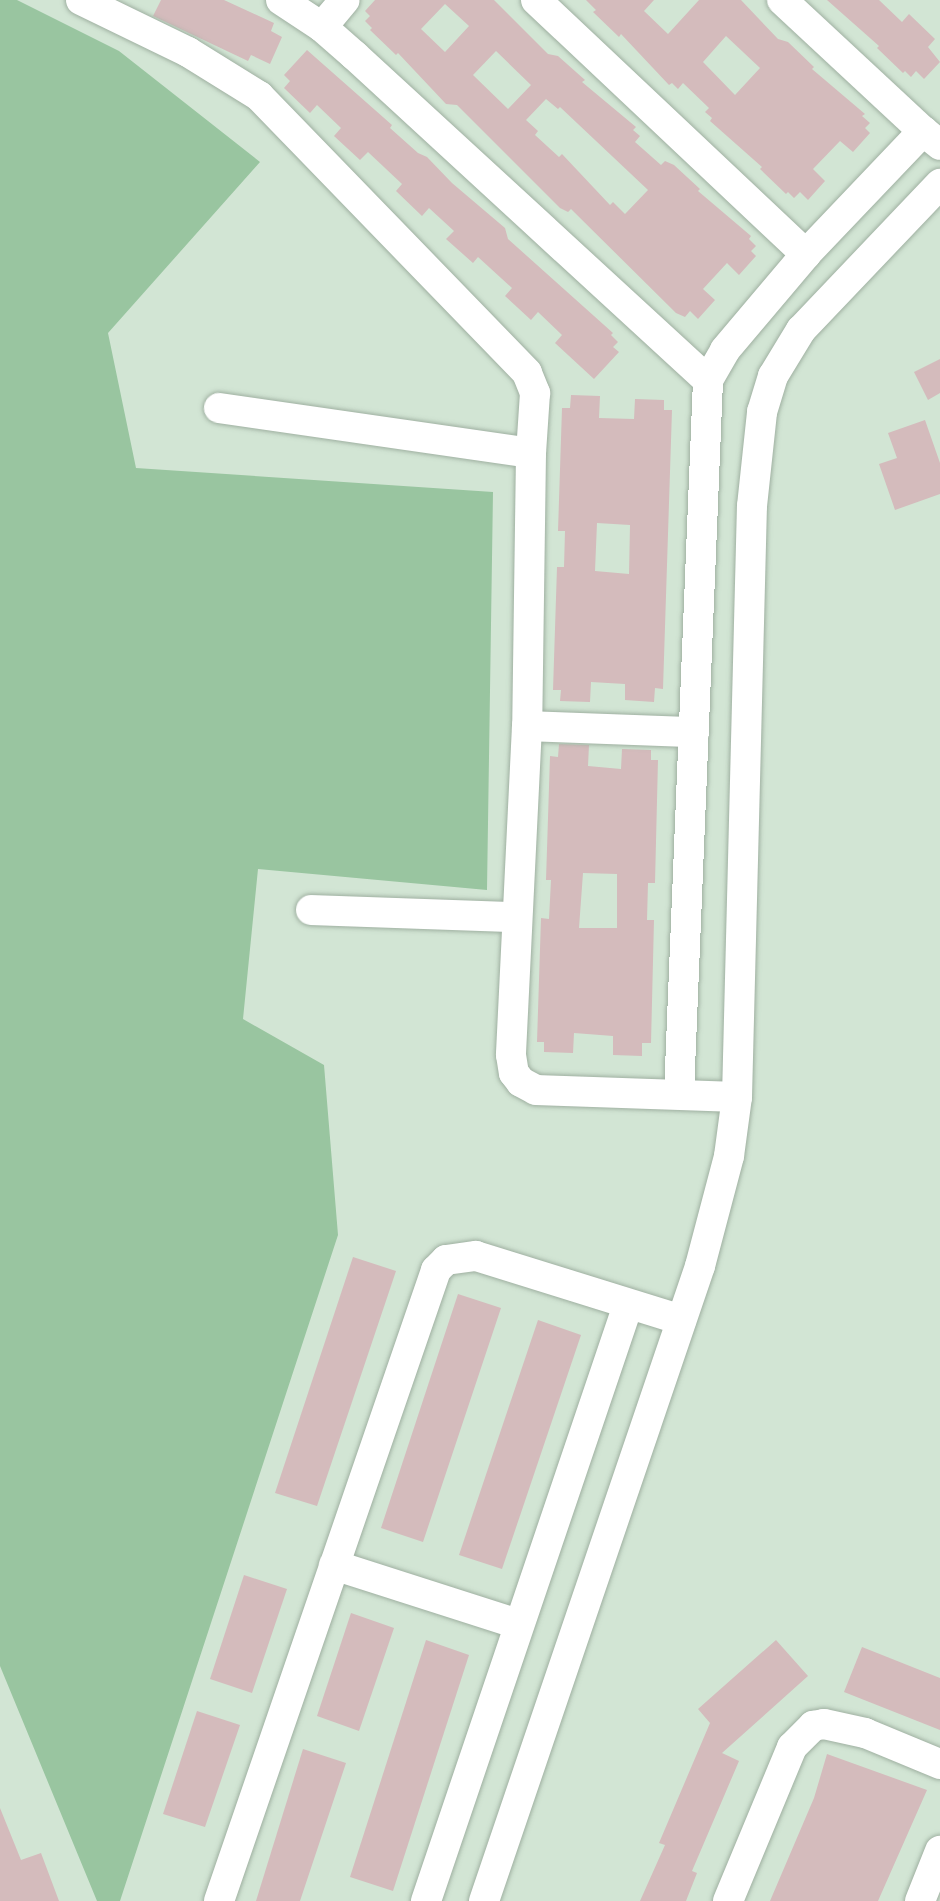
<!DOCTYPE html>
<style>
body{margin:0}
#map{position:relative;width:940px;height:1901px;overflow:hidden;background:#d2e5d4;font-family:"IBM Plex Sans",sans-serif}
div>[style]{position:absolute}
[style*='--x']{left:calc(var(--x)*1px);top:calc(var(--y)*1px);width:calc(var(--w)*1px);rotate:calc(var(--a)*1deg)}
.green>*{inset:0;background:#99c5a0}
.building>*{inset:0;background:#d4bbbc}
.roads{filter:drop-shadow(0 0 2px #9fb0a1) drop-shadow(0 0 2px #9fb0a1)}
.minor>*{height:30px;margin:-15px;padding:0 15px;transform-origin:15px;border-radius:15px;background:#fff}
span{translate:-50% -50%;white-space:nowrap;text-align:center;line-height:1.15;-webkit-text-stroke:6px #dff2e1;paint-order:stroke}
</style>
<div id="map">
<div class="green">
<i style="clip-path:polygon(0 0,17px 0,119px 51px,260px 162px,108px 333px,136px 468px,493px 492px,487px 890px,258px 869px,243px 1019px,324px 1065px,338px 1235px,120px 1901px,97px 1901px,0 1666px)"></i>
</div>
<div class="building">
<i style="clip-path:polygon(161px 0,224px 0,274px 23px,271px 31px,282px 37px,270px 64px,251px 55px,248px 61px,153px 16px)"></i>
<i style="clip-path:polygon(evenodd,375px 0,494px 0,548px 54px,558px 56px,585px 80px,582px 82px,636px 127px,633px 130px,640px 136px,635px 142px,661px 165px,665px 161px,674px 165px,700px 189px,698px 191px,751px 236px,749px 239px,756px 246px,751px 251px,756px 256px,739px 275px,727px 263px,703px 289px,715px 300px,698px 319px,690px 311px,685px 317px,676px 313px,571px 209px,568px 212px,560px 208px,457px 105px,446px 104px,398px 53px,396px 55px,370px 30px,372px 28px,365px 21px,370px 16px,365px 11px,375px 0,445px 4px,469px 26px,445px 52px,421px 29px,445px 4px,375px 0,496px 51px,531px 85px,508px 109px,473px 75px,496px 51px,375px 0,546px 99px,558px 109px,560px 107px,648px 190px,625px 214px,613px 202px,610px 205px,562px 154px,559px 157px,535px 135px,538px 131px,526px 120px,546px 99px)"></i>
<i style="clip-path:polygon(evenodd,586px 0,654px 0,644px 11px,668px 34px,699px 0,741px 0,778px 39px,788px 42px,814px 67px,812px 69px,865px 114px,862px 116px,870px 123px,865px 128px,870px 133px,853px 152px,840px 141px,813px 169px,825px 181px,808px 200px,800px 192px,794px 198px,788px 192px,786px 194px,760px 169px,762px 167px,710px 121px,712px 118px,705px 112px,709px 108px,683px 83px,678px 89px,672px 83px,669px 85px,621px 34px,619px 37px,593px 12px,596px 10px,586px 0,726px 36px,760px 68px,735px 95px,703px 62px,726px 36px)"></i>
<i style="clip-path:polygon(827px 0,879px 0,902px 22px,909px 14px,935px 39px,928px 47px,940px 62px,924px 79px,916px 71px,911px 77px,905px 71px,903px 73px,877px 48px,879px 46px)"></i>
<i style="clip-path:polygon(307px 50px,392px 125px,390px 128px,418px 153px,427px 157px,452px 183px,505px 228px,508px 239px,613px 333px,611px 335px,618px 342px,613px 347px,619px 352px,594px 379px,555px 343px,562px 335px,538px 312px,531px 320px,505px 296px,512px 288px,478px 257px,473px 263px,446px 239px,454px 231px,429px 208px,422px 216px,396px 191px,402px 184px,368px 152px,360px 160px,334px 136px,341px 128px,317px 105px,310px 113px,284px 88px,290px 81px,284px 75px)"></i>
<i style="clip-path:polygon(940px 359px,940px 393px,928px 400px,914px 372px)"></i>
<i style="clip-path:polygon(evenodd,571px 395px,600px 396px,599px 418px,634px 419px,635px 399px,664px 400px,664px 410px,672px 410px,663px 689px,655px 688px,654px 702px,625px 700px,625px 684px,591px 682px,590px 702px,560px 701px,561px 690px,553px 690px,557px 567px,564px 567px,565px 531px,558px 531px,562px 408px,570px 408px,571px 395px,597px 523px,630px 525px,629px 574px,595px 571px,597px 523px)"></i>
<i style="clip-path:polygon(925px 420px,940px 463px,940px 494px,895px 510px,879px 464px,897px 458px,888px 433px)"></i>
<i style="clip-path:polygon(evenodd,559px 744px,589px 745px,588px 766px,621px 769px,622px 749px,651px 750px,651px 760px,658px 760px,655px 883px,648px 883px,647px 920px,654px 920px,651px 1043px,642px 1043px,642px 1056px,613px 1055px,613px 1036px,574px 1033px,573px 1053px,544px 1052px,544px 1042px,537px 1042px,541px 918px,549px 919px,551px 880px,546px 880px,550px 756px,558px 757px,559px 744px,583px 873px,617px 874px,617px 928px,579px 928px,583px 873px)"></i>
<i style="clip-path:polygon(353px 1257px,396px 1271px,317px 1506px,275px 1493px)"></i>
<i style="clip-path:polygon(458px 1294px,501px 1308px,423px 1542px,381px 1528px)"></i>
<i style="clip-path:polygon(538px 1320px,581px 1335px,502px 1569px,459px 1555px)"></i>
<i style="clip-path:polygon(244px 1575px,287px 1589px,252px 1693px,210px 1679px)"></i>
<i style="clip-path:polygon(351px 1613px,394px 1628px,359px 1731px,317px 1716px)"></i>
<i style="clip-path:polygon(426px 1640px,469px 1655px,393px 1891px,350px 1877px)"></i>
<i style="clip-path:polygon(776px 1640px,808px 1676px,722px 1753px,739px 1761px,692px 1871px,697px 1873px,686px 1901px,640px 1901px,665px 1845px,659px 1843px,710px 1723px,698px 1709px)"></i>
<i style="clip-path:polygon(862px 1647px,940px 1678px,940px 1730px,844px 1692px)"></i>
<i style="clip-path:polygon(197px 1711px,240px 1725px,205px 1827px,163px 1814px)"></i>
<i style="clip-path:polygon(303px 1749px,346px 1763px,300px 1901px,256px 1901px)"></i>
<i style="clip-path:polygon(827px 1754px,927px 1790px,878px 1901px,770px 1901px,814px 1798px)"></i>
<i style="clip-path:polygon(0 1808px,21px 1860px,41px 1853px,59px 1901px,0 1901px)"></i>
</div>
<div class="roads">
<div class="minor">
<i style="--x:81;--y:0;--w:119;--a:25.9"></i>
<i style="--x:188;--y:52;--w:84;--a:31.8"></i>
<i style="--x:259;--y:96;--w:385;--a:45.9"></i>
<i style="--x:527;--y:373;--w:22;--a:68"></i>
<i style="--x:535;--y:393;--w:60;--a:93.8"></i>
<i style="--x:531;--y:453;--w:273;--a:90.8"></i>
<i style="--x:527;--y:726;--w:329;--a:92.8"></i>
<i style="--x:511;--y:1055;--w:18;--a:81"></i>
<i style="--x:514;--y:1073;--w:11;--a:52"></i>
<i style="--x:521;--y:1082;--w:17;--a:28"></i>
<i style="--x:536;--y:1090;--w:201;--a:2"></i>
<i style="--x:281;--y:0;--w:49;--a:33.4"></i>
<i style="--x:322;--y:27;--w:43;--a:41.2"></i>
<i style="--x:354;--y:55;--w:481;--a:42.6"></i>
<i style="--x:536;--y:0;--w:371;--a:43.3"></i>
<i style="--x:782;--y:0;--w:192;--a:42.9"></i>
<i style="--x:322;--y:27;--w:35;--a:-50"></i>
<i style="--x:219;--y:408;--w:315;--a:8.2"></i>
<i style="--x:527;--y:726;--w:167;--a:2.1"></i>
<i style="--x:311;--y:910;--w:205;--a:2"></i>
<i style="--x:679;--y:1093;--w:714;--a:-87.67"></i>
<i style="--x:708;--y:380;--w:34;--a:-60"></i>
<i style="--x:725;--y:350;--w:126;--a:-49.8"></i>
<i style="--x:806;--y:254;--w:170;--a:-46.4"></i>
<i style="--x:923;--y:131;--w:22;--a:39"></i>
<i style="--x:334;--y:1565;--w:193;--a:17.8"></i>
<i style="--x:219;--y:1901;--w:667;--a:-71.02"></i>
<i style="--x:436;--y:1270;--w:14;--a:-45"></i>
<i style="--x:446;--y:1260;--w:30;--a:-8"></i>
<i style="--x:476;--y:1256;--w:215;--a:17.3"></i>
<i style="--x:426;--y:1901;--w:629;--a:-71.28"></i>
<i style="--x:484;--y:1901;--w:671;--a:-71.21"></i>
<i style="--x:700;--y:1266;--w:114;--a:-75.2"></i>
<i style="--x:729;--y:1156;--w:60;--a:-82.3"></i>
<i style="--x:737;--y:1097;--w:591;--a:-88.55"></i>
<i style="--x:752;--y:506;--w:95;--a:-83.9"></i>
<i style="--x:762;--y:412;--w:38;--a:-73"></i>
<i style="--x:773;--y:376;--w:54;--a:-58.7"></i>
<i style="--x:801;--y:330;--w:202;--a:-46.4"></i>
<i style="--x:728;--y:1901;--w:167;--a:-67.4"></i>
<i style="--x:792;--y:1747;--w:30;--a:-45"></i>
<i style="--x:813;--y:1726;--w:11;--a:-10"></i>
<i style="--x:824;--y:1724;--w:42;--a:12.4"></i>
<i style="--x:865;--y:1733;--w:81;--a:22.5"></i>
<i style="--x:920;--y:1901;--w:54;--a:-68.2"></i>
</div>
</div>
</div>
